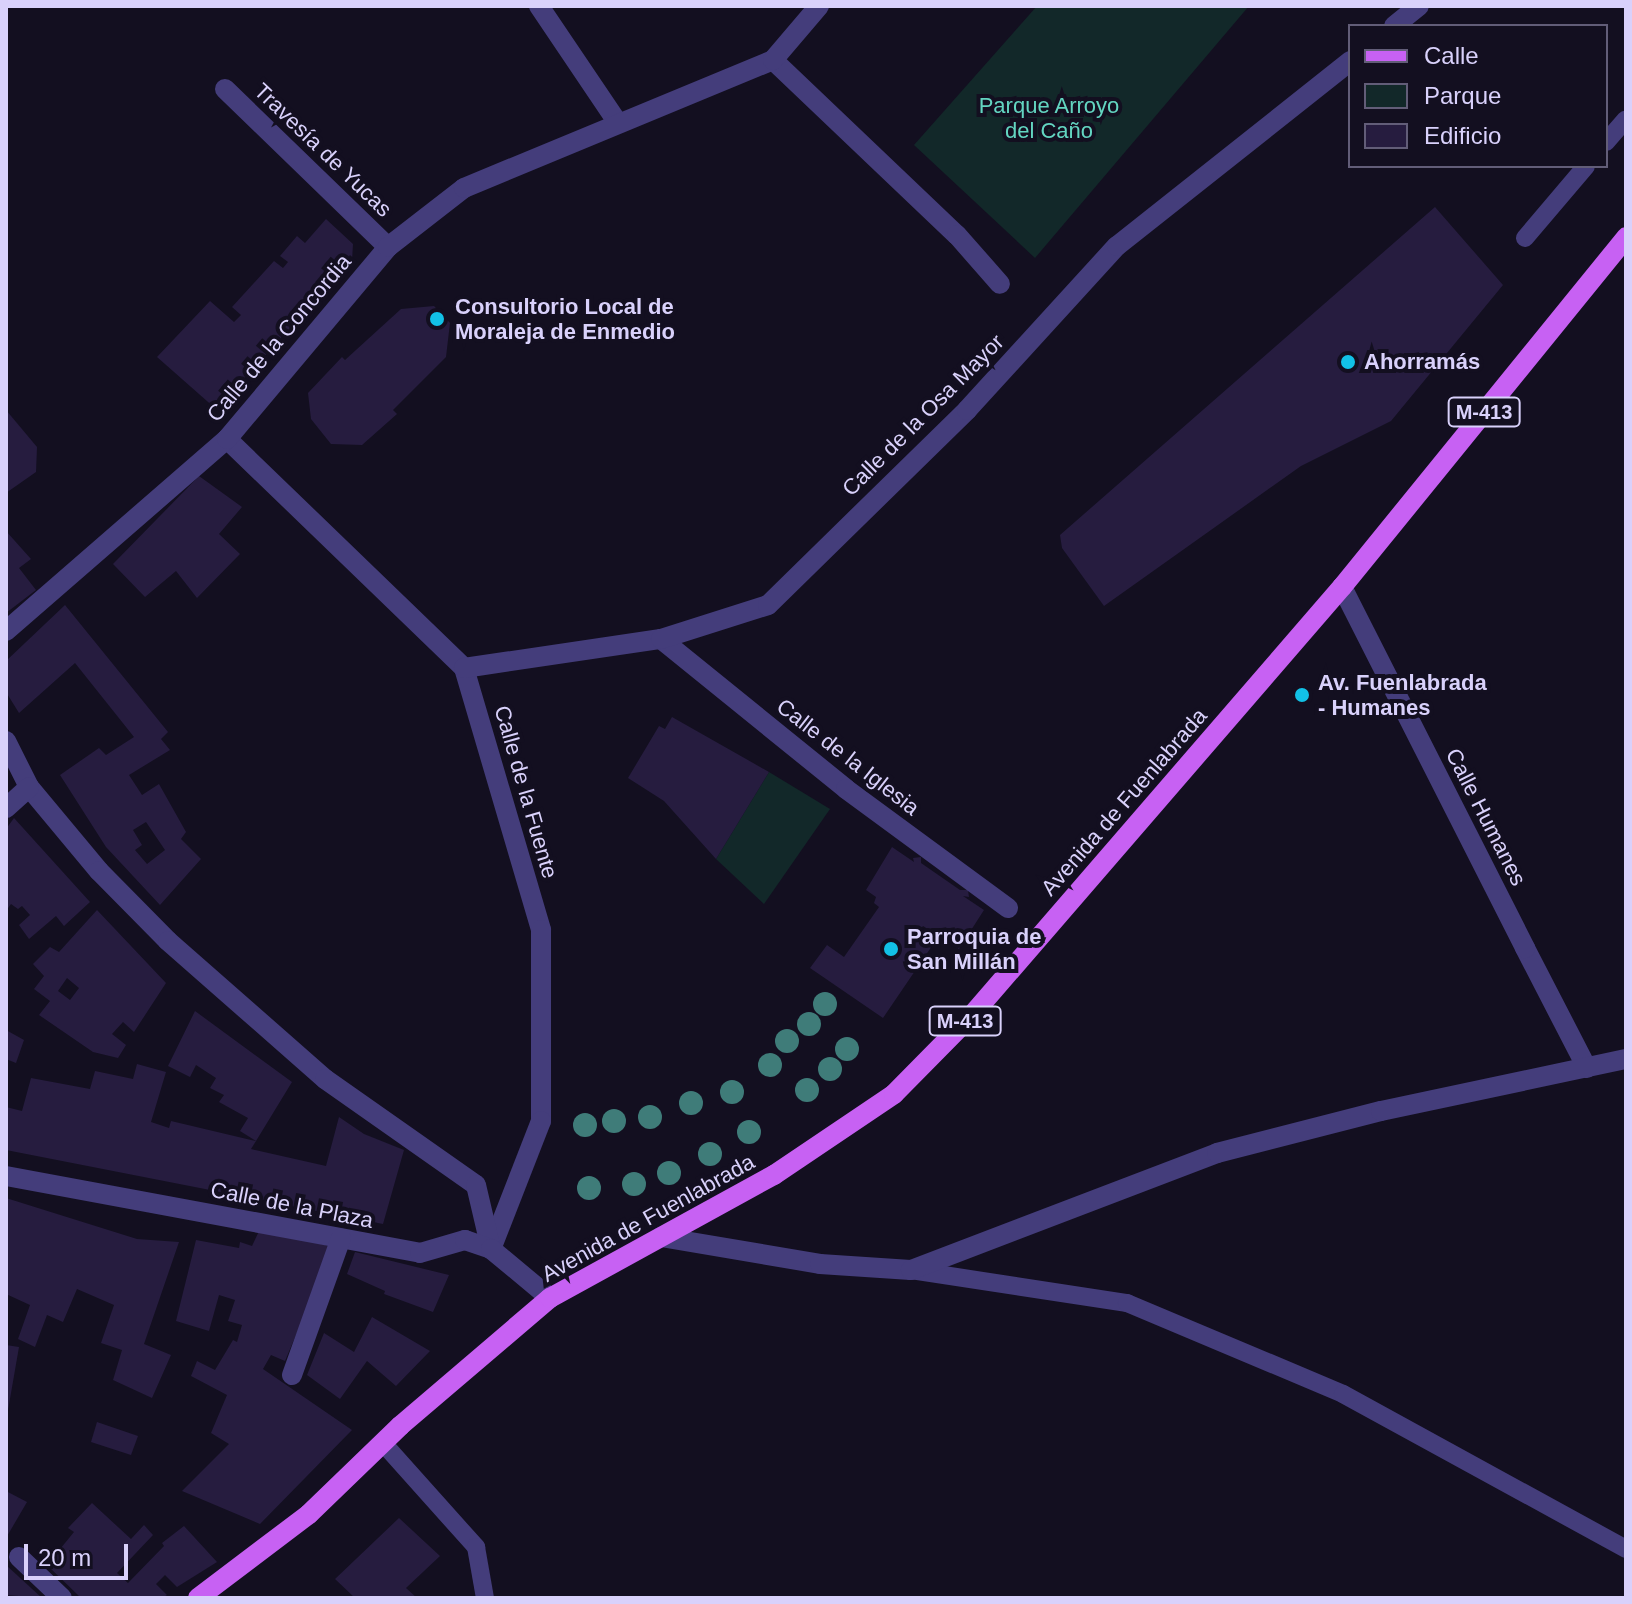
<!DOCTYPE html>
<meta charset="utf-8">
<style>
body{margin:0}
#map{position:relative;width:1632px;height:1604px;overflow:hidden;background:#130f20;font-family:Helvetica,sans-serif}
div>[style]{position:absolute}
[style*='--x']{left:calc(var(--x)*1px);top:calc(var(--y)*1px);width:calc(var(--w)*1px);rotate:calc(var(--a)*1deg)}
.green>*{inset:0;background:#122829}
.building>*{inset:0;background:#261c3f}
.service>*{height:18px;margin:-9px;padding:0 9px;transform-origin:9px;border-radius:9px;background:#443d7b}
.pedestrian>*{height:20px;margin:-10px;padding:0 10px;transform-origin:10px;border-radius:10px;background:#443d7b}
.minor>*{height:20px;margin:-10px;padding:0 10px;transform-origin:10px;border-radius:10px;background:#443d7b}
.primary>*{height:20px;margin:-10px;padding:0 10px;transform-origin:10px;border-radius:10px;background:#c761f3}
.trees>*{width:24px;height:24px;margin:-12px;border-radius:50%;background:#3f7c79}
.dots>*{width:22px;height:22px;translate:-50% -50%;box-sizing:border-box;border:4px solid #130f20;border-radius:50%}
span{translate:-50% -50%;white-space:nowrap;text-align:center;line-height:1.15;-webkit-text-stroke:8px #130f20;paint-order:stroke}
.shield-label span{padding:2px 6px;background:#130f20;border:2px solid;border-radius:6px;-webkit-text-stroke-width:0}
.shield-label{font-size:20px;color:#d9d1fb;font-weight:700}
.park-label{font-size:22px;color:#63d5c1}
.street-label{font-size:22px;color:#d9d1fb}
.poi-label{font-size:22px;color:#d9d1fb;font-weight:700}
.left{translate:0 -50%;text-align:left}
.frame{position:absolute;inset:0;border:8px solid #d9d1fb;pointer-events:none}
.legend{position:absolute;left:1348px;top:24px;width:260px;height:144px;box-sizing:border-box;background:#130f20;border:2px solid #625d78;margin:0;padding:10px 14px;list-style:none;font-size:24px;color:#d9d1fb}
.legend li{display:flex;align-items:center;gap:16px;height:40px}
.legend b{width:40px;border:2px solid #625d78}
.scale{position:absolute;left:24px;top:1544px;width:104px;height:36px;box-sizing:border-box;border:4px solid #d9d1fb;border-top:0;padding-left:10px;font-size:24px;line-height:28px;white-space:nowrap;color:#d9d1fb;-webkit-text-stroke:6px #130f20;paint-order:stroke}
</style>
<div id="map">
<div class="green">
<i style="clip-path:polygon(1037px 6px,1249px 6px,1035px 258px,914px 145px)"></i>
<i style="clip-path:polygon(769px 772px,830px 809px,764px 904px,716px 859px)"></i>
</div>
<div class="building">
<i style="clip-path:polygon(1435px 207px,1503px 285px,1391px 421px,1301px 466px,1104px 606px,1062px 548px,1060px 535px)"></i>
<i style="clip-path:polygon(326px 219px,353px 244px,352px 261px,216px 409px,157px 357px,210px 301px,234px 322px,241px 315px,232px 307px,274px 261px,283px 268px,288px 262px,280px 256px,297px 236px,305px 243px)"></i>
<i style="clip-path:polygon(434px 306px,450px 323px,446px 357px,393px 410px,397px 414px,362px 445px,331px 444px,311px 419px,308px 393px,342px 357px,345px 360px,401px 309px)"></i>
<i style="clip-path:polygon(6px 410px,37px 447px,36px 472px,6px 493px)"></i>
<i style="clip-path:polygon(199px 476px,242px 507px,219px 534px,240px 554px,197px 598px,176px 571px,145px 597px,113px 564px)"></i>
<i style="clip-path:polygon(6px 531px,31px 559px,19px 568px,36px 590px,6px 613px)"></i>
<i style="clip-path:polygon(evenodd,65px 605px,168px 732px,161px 739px,170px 750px,129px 775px,142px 795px,159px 784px,186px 832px,181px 839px,201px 859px,160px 905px,106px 847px,60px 775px,99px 748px,106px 755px,134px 737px,75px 663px,19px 713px,6px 692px,6px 661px,65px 605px,146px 822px,165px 850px,147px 864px,135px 850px,142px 845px,133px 830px,146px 822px)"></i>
<i style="clip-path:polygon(672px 717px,769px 772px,716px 859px,664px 801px,628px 778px,659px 726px,665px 729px)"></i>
<i style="clip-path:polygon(14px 818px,90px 902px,64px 926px,56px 916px,29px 939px,19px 925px,30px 915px,22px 906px,18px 909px,11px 904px,6px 911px,6px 829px)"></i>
<i style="clip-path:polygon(892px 847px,914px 862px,913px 858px,921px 857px,921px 863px,960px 890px,968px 890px,969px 897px,963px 896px,984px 910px,959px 949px,923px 926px,918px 933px,934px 943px,883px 1018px,810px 968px,827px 945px,844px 957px,879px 907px,874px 903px,876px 897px,866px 890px)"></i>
<i style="clip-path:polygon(evenodd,97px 910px,166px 983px,134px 1032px,123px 1022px,112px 1034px,126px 1045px,118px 1058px,93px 1052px,39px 1015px,50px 1001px,34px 989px,44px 976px,33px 964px,50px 947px,59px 952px,97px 910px,67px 978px,79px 988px,70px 1000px,58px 991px,67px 978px)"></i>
<i style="clip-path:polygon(195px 1011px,292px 1082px,256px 1141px,240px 1131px,248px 1118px,219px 1102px,224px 1095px,210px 1088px,216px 1078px,196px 1065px,190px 1077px,168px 1066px)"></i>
<i style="clip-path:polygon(6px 1030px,24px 1040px,16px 1063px,6px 1059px)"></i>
<i style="clip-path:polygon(137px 1064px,166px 1072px,151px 1122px,169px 1128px,171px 1121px,251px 1140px,256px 1141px,251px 1149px,326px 1166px,339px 1117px,364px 1134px,404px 1150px,383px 1224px,6px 1150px,6px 1107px,22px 1111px,31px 1078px,90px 1089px,95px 1071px,133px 1079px)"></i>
<i style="clip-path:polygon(6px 1198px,137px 1239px,179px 1242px,144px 1344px,171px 1355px,152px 1398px,113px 1380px,122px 1350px,101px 1343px,114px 1305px,77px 1289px,63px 1322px,47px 1315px,35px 1347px,18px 1339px,30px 1305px,6px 1294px)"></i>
<i style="clip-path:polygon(260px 1229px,333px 1247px,285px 1361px,271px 1355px,263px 1369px,352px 1430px,260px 1524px,182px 1491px,229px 1444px,211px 1433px,227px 1395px,191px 1376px,197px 1361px,215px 1370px,233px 1340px,237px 1342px,242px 1325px,228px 1321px,235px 1300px,219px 1295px,209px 1331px,176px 1321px,196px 1240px,239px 1248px,240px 1242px,252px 1246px)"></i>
<i style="clip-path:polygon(355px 1252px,449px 1275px,433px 1312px,384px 1294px,385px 1291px,347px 1274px)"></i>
<i style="clip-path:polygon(372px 1317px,430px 1351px,396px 1386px,367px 1361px,340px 1399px,307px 1375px,324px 1333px,354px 1352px)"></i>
<i style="clip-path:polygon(6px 1345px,19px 1347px,7px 1416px,6px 1416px)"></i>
<i style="clip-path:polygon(97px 1422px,138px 1436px,131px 1455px,91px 1442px)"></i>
<i style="clip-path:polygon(6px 1491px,27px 1502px,6px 1538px)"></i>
<i style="clip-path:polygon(92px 1503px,131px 1539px,144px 1525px,153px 1535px,117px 1573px,128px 1583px,164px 1546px,162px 1543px,184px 1526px,217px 1562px,177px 1587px,165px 1575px,156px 1584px,167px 1595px,162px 1598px,81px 1598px,47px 1565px,74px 1532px,68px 1528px)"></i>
<i style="clip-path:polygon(399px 1518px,440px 1556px,406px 1588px,417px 1598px,355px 1598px,335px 1579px)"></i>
<i style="clip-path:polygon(6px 1565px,42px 1598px,6px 1595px)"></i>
</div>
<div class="service">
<i style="--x:1606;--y:142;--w:30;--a:-49"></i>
<i style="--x:1525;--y:238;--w:94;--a:-49.7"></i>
<i style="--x:911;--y:1270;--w:219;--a:8.7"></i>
<i style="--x:1127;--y:1303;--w:234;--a:22.8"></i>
<i style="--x:1343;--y:1394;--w:323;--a:28.7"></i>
<i style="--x:383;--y:1443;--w:140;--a:48.2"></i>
<i style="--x:476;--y:1547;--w:52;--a:80"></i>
</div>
<div class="pedestrian">
<i style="--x:661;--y:639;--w:238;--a:39"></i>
<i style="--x:846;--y:789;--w:201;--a:36.3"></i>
<i style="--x:1525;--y:948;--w:135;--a:62.7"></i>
</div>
<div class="minor">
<i style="--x:539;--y:6;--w:141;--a:56"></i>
<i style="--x:1394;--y:26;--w:32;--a:-39"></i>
<i style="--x:773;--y:60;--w:254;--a:43.6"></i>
<i style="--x:957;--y:235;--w:65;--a:48.7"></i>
<i style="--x:225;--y:89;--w:227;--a:44.1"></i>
<i style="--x:227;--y:439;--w:330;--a:44"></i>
<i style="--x:464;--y:668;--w:273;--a:73.6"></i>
<i style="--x:541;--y:930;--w:191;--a:90"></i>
<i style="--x:541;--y:1121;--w:137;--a:111.3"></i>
<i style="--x:1342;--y:587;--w:405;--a:63.1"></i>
<i style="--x:6;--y:631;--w:293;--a:-41"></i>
<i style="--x:227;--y:439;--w:251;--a:-50"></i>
<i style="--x:388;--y:247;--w:96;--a:-37.8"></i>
<i style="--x:464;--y:188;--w:334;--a:-22.5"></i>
<i style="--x:773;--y:60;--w:71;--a:-49.6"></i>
<i style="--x:464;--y:668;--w:199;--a:-8.4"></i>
<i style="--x:661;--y:639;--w:112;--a:-17.6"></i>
<i style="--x:768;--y:605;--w:279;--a:-44.4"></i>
<i style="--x:967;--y:410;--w:222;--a:-47.6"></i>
<i style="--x:1117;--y:246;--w:298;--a:-38.4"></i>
<i style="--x:6;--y:741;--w:51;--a:63.4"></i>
<i style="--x:29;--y:787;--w:109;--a:50.2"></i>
<i style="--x:99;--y:871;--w:98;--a:45.4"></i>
<i style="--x:168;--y:941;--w:209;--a:41.3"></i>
<i style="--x:325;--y:1079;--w:184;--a:35.1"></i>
<i style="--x:476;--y:1185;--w:66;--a:76.8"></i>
<i style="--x:6;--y:808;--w:31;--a:-42"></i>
<i style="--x:6;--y:1176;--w:421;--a:10.5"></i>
<i style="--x:420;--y:1253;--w:47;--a:-16.1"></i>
<i style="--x:465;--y:1240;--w:28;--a:19"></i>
<i style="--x:491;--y:1249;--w:77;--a:39.7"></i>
<i style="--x:661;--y:1237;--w:161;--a:9.6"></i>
<i style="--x:820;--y:1264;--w:91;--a:3.8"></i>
<i style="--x:911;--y:1270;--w:328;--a:-20.9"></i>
<i style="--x:1217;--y:1153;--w:169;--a:-14.4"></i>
<i style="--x:1381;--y:1111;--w:250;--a:-12"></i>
<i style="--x:292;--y:1375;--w:145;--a:-70.3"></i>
<i style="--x:19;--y:1557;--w:59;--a:43.6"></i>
</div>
<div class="primary">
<i style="--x:198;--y:1598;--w:139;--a:-37.1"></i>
<i style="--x:309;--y:1514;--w:127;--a:-44"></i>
<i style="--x:400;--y:1426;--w:197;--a:-40.5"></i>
<i style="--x:550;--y:1298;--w:256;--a:-28.8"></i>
<i style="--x:774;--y:1175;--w:145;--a:-34"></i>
<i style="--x:894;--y:1094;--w:111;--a:-45.4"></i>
<i style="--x:972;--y:1015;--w:566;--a:-49.16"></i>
<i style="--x:1342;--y:587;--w:451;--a:-50.9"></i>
</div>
<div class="trees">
<i style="left:825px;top:1004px"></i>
<i style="left:809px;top:1024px"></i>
<i style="left:787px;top:1041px"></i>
<i style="left:847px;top:1049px"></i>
<i style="left:770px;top:1065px"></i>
<i style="left:830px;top:1069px"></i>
<i style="left:807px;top:1090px"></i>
<i style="left:732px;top:1092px"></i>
<i style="left:691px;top:1103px"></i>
<i style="left:650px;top:1117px"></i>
<i style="left:614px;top:1121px"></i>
<i style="left:585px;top:1125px"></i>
<i style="left:749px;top:1132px"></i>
<i style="left:710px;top:1154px"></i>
<i style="left:669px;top:1173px"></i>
<i style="left:634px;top:1184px"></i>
<i style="left:589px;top:1188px"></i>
</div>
<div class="dots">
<i style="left:437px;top:319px;background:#12c1e6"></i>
<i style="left:1348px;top:362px;background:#12c1e6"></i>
<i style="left:1302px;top:695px;background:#12c1e6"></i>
<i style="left:891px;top:949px;background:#12c1e6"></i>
</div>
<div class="shield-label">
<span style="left:1484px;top:412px">M-413</span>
<span style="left:965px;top:1021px">M-413</span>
</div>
<div class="park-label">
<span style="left:1049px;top:118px">Parque Arroyo<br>del Caño</span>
</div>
<div class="street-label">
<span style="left:323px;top:150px;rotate:44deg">Travesía de Yucas</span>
<span style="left:279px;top:338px;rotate:-50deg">Calle de la Concordia</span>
<span style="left:923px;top:415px;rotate:-45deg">Calle de la Osa Mayor</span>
<span style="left:848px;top:757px;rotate:38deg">Calle de la Iglesia</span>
<span style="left:526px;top:792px;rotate:74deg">Calle de la Fuente</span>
<span style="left:1124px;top:802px;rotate:-49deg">Avenida de Fuenlabrada</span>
<span style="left:1486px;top:817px;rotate:63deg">Calle Humanes</span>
<span style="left:292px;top:1205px;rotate:11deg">Calle de la Plaza</span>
<span style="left:648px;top:1218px;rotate:-29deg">Avenida de Fuenlabrada</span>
</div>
<div class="poi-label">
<span class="left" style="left:455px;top:319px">Consultorio Local de<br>Moraleja de Enmedio</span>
<span class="left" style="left:1364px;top:362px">Ahorramás</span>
<span class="left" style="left:1318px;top:695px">Av. Fuenlabrada<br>- Humanes</span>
<span class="left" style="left:907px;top:949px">Parroquia de<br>San Millán</span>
</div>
<div class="frame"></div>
<ul class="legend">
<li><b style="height:10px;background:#c761f3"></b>Calle</li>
<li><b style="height:22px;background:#122829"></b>Parque</li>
<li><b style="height:22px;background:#261c3f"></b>Edificio</li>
</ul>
<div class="scale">20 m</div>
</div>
